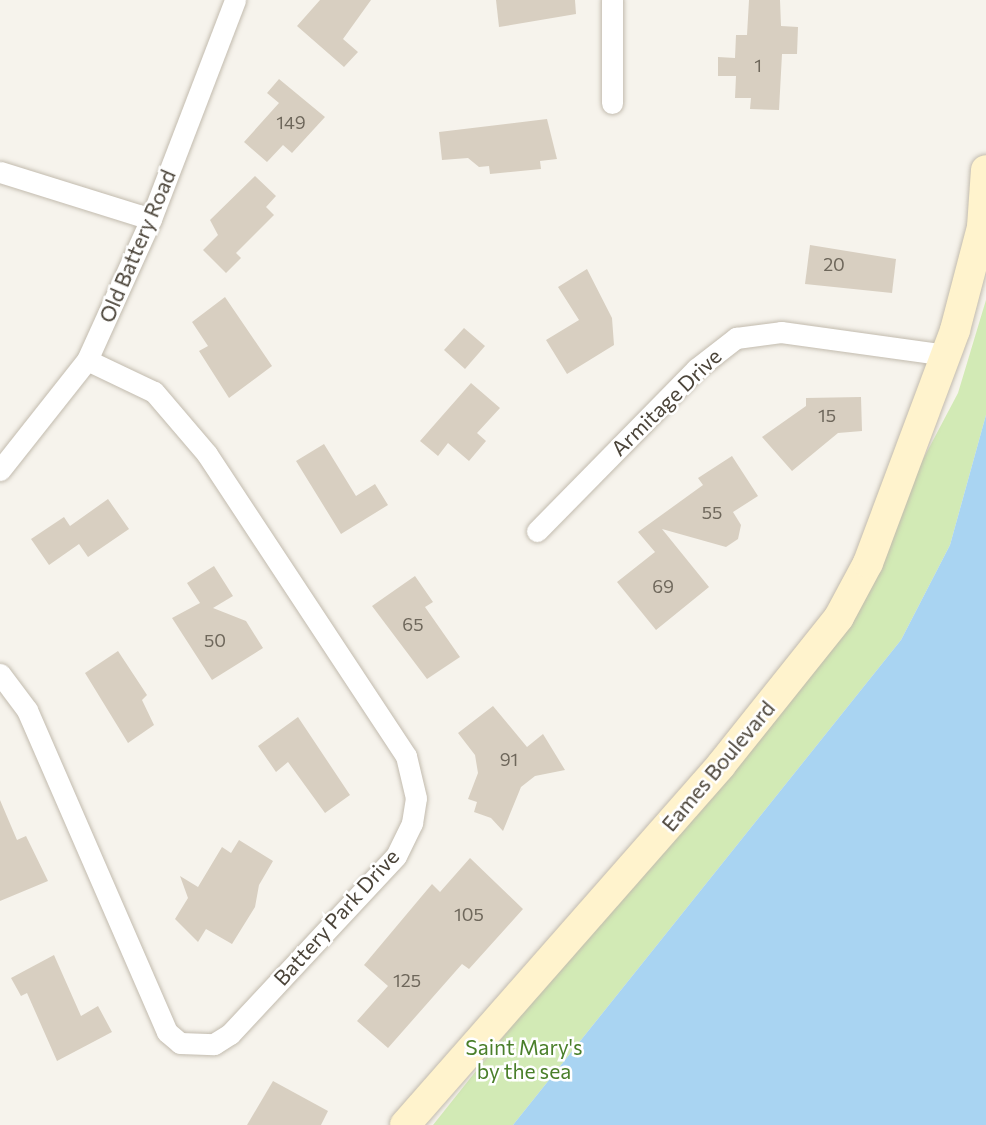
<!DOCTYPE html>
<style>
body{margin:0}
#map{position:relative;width:986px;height:1125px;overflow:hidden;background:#f6f3ec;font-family:Commissioner,sans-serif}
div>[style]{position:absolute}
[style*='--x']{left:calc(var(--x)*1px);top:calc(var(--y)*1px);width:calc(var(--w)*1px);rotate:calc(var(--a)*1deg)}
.green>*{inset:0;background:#d2eab5}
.water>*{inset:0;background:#a9d4f2}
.building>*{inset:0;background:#d8cfc1}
.roads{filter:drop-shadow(0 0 2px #c2bbae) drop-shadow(0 0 2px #c2bbae)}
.street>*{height:21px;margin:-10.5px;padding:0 10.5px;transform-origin:10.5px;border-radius:10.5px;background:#fff}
.secondary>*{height:30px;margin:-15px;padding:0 15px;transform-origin:15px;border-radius:15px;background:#fff3cd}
span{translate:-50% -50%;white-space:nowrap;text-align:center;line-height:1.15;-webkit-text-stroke:5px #fff;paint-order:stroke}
.number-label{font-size:18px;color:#6e675b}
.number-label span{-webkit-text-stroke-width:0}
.street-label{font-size:21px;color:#4b4439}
.park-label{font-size:21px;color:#4a7f2a}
</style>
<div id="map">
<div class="green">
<i style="clip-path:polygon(986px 300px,986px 415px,950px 545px,901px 640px,513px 1125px,433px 1125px,845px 607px,958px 393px)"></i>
</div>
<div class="water">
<i style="clip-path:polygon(986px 415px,986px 1125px,513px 1125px,901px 640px,950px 545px)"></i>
</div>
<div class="building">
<i style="clip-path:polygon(320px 0,371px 0,343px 39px,358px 52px,344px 67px,297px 26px)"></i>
<i style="clip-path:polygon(496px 0,575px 0,576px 14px,499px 27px)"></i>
<i style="clip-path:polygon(749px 0,780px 0,781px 26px,798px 27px,797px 54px,782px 54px,779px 110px,750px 109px,751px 98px,735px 98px,736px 76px,718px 76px,718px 57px,735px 58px,736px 35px,747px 35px)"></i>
<i style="clip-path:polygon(279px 79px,325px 117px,292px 153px,283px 145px,267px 162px,244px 142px,279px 103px,267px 93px)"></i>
<i style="clip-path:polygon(547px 119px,557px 159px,540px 161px,541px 169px,490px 174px,489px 166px,479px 167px,468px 158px,442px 160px,439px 132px)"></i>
<i style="clip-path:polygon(255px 176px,276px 196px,266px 207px,274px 215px,236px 253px,241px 258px,226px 273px,203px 250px,218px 235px,210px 220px)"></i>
<i style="clip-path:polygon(810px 245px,896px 259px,892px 293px,805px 284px)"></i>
<i style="clip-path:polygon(587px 269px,612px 318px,614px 345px,567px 374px,546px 340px,579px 320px,558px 287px)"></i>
<i style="clip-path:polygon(225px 297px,272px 366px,229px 398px,199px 351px,208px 346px,192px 322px)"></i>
<i style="clip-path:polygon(464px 328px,485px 346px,465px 369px,444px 350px)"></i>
<i style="clip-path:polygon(471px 383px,500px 408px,477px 433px,486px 441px,469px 461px,448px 443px,438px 456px,420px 441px)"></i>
<i style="clip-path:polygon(861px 397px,862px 431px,838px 433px,792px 471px,762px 437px,806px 406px,806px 398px)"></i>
<i style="clip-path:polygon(324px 444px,356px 496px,375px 484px,388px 505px,341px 534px,296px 461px)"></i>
<i style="clip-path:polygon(732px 456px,758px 496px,733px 512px,741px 525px,738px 539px,726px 547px,662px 529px,709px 587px,656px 630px,617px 582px,655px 552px,638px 532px,703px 485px,698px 478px)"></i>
<i style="clip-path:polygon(108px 499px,129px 529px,88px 557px,79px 544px,49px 565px,31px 539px,64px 517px,70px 526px)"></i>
<i style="clip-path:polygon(214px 566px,233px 596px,213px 608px,246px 621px,263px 648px,212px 680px,172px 618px,200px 603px,187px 583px)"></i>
<i style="clip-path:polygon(415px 576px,433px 602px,425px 607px,460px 657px,427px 679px,372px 606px)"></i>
<i style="clip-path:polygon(118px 651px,147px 695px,142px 700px,154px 725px,128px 743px,85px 673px)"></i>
<i style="clip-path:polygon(493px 706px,527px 747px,543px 734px,565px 770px,535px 776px,521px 787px,503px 831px,491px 818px,474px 812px,477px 802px,468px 799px,478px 773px,475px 755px,458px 733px)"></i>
<i style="clip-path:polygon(298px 717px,350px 795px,325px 813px,288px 762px,276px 772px,258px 746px)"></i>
<i style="clip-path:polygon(0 800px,17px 840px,26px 836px,48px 881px,0 901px)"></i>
<i style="clip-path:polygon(239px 840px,273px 861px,259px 885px,255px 907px,232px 944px,206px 929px,198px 942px,175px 919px,188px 898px,180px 876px,198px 887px,222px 847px,231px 853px)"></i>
<i style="clip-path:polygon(470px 858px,523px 909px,469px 969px,462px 964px,388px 1048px,357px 1021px,388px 986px,364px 965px,432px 884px,440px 892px)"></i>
<i style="clip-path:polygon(54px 955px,81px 1016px,98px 1006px,112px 1032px,57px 1061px,27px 993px,21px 996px,11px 978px)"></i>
<i style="clip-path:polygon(273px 1081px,328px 1111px,321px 1125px,247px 1125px)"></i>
</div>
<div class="roads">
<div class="street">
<i style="--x:612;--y:0;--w:103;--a:90"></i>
<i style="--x:0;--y:172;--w:158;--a:17.3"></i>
<i style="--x:0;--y:470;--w:140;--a:-51.7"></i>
<i style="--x:87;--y:360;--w:155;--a:-65.6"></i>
<i style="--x:151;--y:219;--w:235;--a:-69"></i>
<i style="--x:537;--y:531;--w:227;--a:-45.5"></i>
<i style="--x:696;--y:369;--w:51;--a:-37.8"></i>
<i style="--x:736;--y:338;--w:45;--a:-7.6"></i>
<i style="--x:781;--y:332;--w:168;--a:7.9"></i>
<i style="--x:0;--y:674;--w:45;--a:53.1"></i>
<i style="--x:27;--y:710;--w:351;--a:66.5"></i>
<i style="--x:167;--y:1032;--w:17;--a:40"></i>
<i style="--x:180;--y:1043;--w:34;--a:2"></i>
<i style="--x:214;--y:1044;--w:19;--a:-32"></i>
<i style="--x:230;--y:1034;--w:243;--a:-47"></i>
<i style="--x:396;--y:856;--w:37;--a:-64"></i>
<i style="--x:412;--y:823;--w:25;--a:-81"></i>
<i style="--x:416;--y:798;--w:43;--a:-103.4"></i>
<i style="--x:406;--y:756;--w:362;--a:-123.4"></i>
<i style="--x:207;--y:454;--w:82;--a:-130.5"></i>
<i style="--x:154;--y:392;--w:74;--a:-154.5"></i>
</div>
<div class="secondary">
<i style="--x:405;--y:1125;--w:479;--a:-48.7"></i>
<i style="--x:721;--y:765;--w:189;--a:-51.4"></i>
<i style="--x:839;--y:617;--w:61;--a:-61.8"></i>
<i style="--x:868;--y:563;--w:249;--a:-69.5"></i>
<i style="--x:955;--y:330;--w:106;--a:-75.3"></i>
<i style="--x:982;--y:227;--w:57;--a:-86"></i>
</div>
</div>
<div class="number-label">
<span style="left:758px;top:65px">1</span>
<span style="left:291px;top:122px">149</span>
<span style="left:834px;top:264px">20</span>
<span style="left:827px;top:415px">15</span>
<span style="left:712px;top:512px">55</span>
<span style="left:663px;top:586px">69</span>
<span style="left:413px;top:624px">65</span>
<span style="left:215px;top:640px">50</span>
<span style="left:509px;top:759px">91</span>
<span style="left:469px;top:914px">105</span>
<span style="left:407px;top:980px">125</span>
</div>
<div class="street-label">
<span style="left:137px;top:246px;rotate:-67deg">Old Battery Road</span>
<span style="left:666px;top:402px;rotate:-44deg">Armitage Drive</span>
<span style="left:718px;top:766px;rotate:-50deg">Eames Boulevard</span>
<span style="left:336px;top:917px;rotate:-48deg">Battery Park Drive</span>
</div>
<div class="park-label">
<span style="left:524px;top:1059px">Saint Mary's<br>by the sea</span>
</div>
</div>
